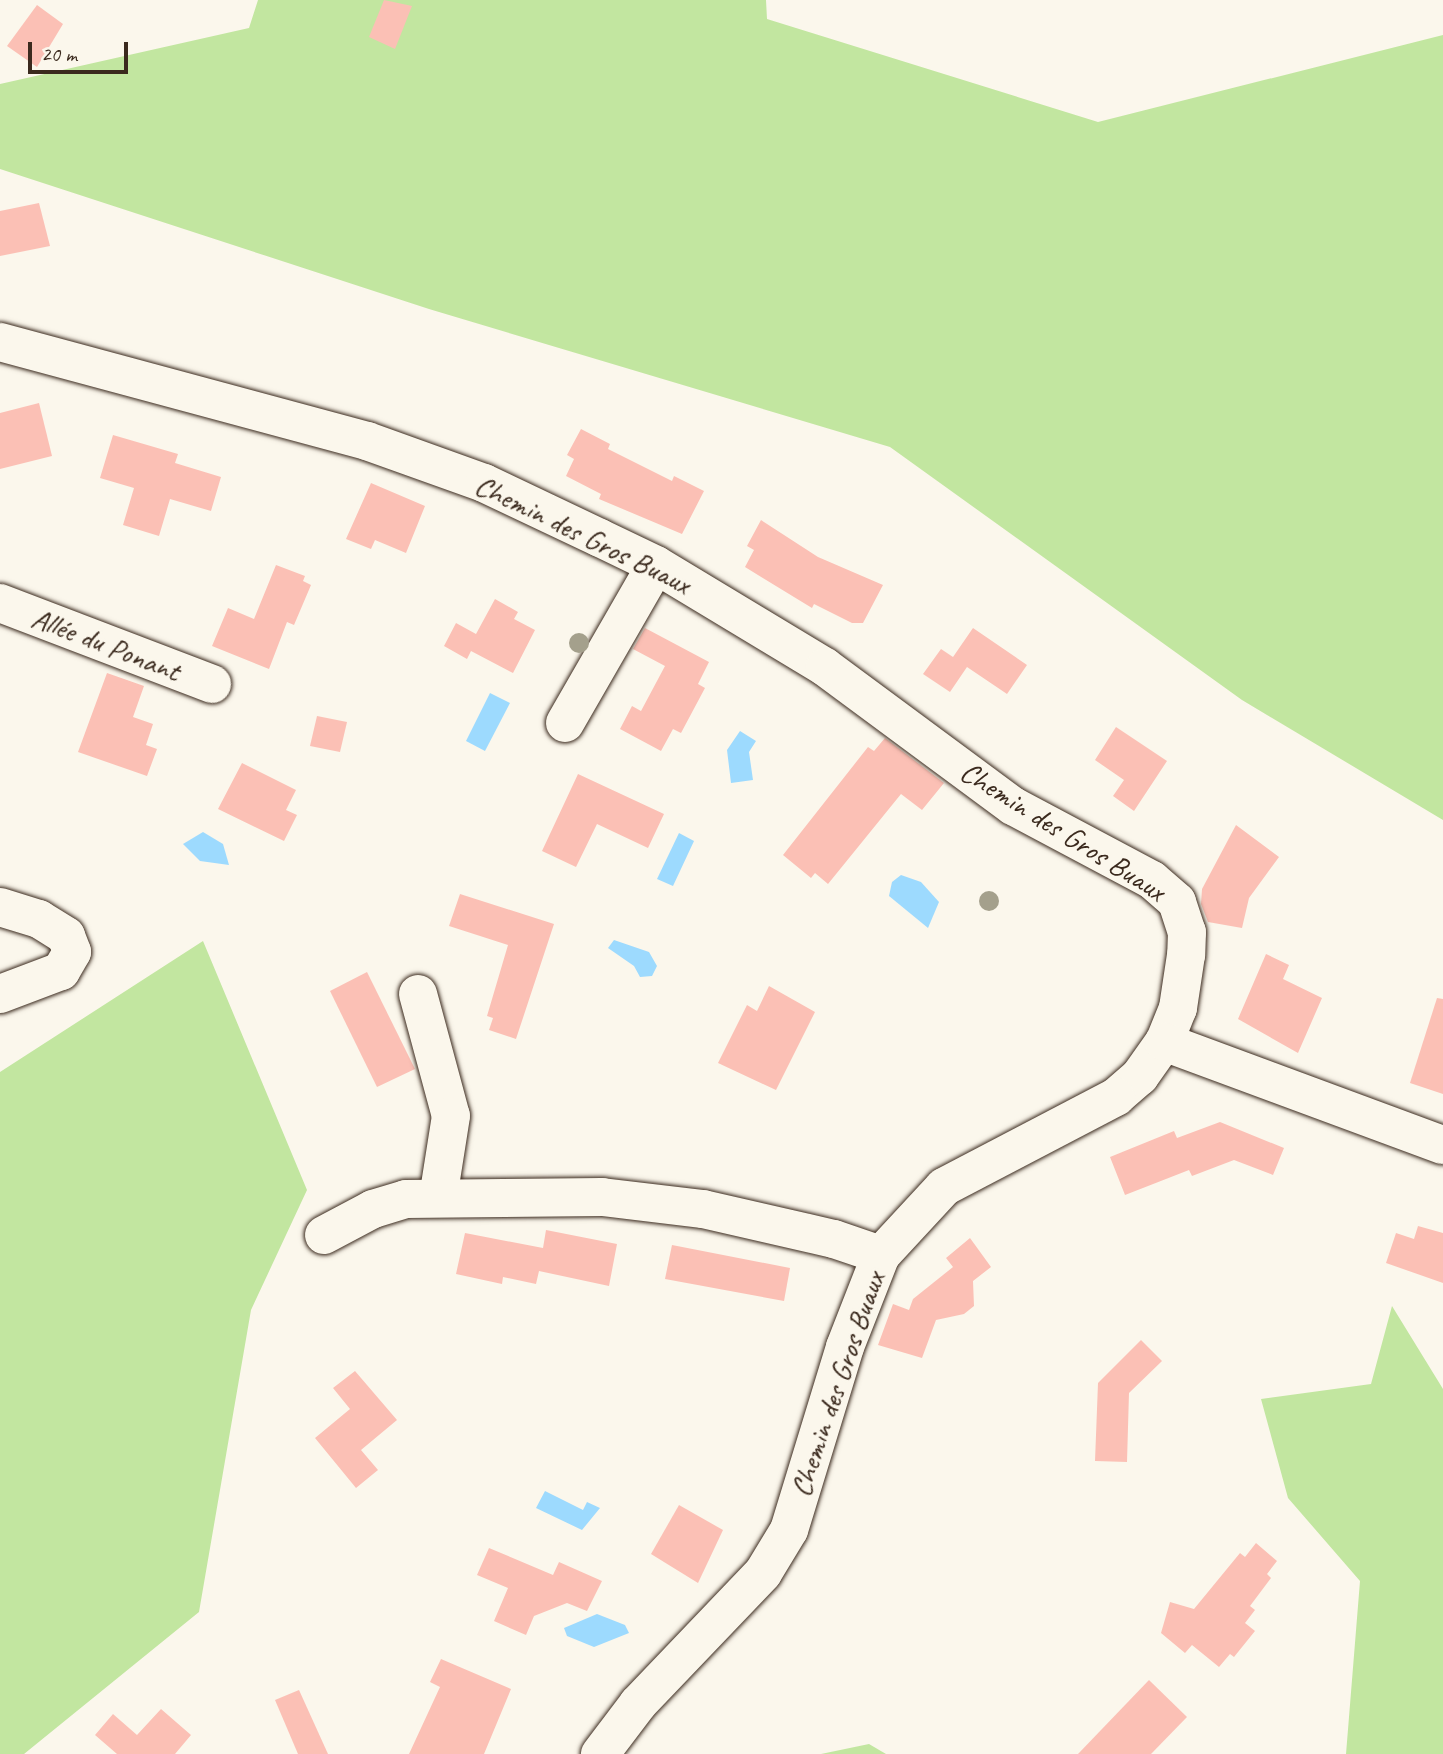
<!DOCTYPE html>
<meta charset="utf-8">
<style>
body{margin:0}
#map{position:relative;width:1443px;height:1754px;overflow:hidden;background:#fbf7ec;font-family:Caveat,sans-serif}
div>[style]{position:absolute}
[style*='--x']{left:calc(var(--x)*1px);top:calc(var(--y)*1px);width:calc(var(--w)*1px);rotate:calc(var(--a)*1deg)}
.green>*{inset:0;background:#c2e6a0}
.water>*{inset:0;background:#9ddafe}
.building>*{inset:0;background:#fbc0b5}
.roads{filter:drop-shadow(0 0 2px #3b2a1e) drop-shadow(0 0 2px #3b2a1e)}
.minor>*{height:38px;margin:-19px;padding:0 19px;transform-origin:19px;border-radius:19px;background:#fbf7ec}
.trees>*{width:20px;height:20px;margin:-10px;border-radius:50%;background:#a4a08c}
span{translate:-50% -50%;white-space:nowrap;text-align:center;line-height:1.15;-webkit-text-stroke:5px #fbf7ec;paint-order:stroke}
.street-label{font-size:30px;color:#3b2a1e}
.scale{position:absolute;left:28px;top:42px;width:100px;height:32px;box-sizing:border-box;border:4px solid #3b2a1e;border-top:0;padding-left:9px;font-size:21px;line-height:24px;white-space:nowrap;color:#3b2a1e;-webkit-text-stroke:5px #fbf7ec;paint-order:stroke}
</style>
<div id="map">
<div class="green">
<i style="clip-path:polygon(258px 0,766px 0,767px 19px,1098px 122px,1443px 35px,1443px 820px,1242px 700px,890px 447px,429px 309px,0 169px,0 84px,249px 28px)"></i>
<i style="clip-path:polygon(203px 941px,307px 1190px,251px 1310px,199px 1612px,24px 1754px,0 1754px,0 1072px)"></i>
<i style="clip-path:polygon(1392px 1306px,1443px 1389px,1443px 1754px,1346px 1754px,1360px 1581px,1288px 1498px,1261px 1399px,1371px 1384px)"></i>
<i style="clip-path:polygon(869px 1744px,886px 1754px,821px 1754px)"></i>
</div>
<div class="water">
<i style="clip-path:polygon(490px 693px,510px 703px,485px 751px,466px 741px)"></i>
<i style="clip-path:polygon(740px 731px,756px 741px,749px 752px,753px 780px,731px 783px,727px 750px)"></i>
<i style="clip-path:polygon(203px 832px,223px 844px,229px 865px,200px 861px,183px 844px)"></i>
<i style="clip-path:polygon(679px 833px,694px 841px,673px 886px,657px 879px)"></i>
<i style="clip-path:polygon(901px 875px,921px 882px,939px 902px,928px 928px,889px 896px,892px 882px)"></i>
<i style="clip-path:polygon(614px 940px,649px 952px,657px 966px,652px 976px,640px 977px,634px 966px,608px 948px)"></i>
<i style="clip-path:polygon(545px 1491px,583px 1510px,587px 1502px,600px 1508px,582px 1530px,536px 1508px)"></i>
<i style="clip-path:polygon(597px 1614px,625px 1625px,629px 1633px,594px 1647px,567px 1636px,564px 1628px)"></i>
</div>
<div class="building">
<i style="clip-path:polygon(384px 0,412px 6px,395px 49px,369px 37px)"></i>
<i style="clip-path:polygon(37px 5px,63px 24px,37px 67px,7px 46px)"></i>
<i style="clip-path:polygon(39px 203px,50px 246px,0 256px,0 211px)"></i>
<i style="clip-path:polygon(39px 403px,52px 456px,0 469px,0 413px)"></i>
<i style="clip-path:polygon(581px 429px,610px 444px,608px 449px,672px 481px,674px 476px,704px 491px,682px 534px,599px 499px,601px 494px,566px 476px,574px 459px,567px 455px)"></i>
<i style="clip-path:polygon(113px 435px,178px 454px,175px 463px,221px 477px,211px 511px,170px 499px,159px 536px,123px 525px,134px 488px,100px 478px)"></i>
<i style="clip-path:polygon(371px 483px,425px 506px,406px 553px,375px 540px,371px 549px,346px 539px)"></i>
<i style="clip-path:polygon(761px 520px,818px 557px,883px 585px,863px 623px,852px 623px,814px 604px,812px 608px,745px 567px,754px 550px,747px 546px)"></i>
<i style="clip-path:polygon(276px 565px,305px 576px,303px 581px,311px 585px,294px 625px,287px 622px,269px 669px,212px 646px,228px 608px,254px 619px)"></i>
<i style="clip-path:polygon(495px 599px,518px 612px,514px 619px,535px 630px,513px 673px,471px 651px,467px 659px,444px 646px,456px 623px,476px 634px)"></i>
<i style="clip-path:polygon(645px 628px,709px 662px,698px 684px,705px 688px,681px 733px,673px 729px,661px 751px,620px 729px,632px 706px,641px 711px,665px 666px,633px 649px)"></i>
<i style="clip-path:polygon(973px 628px,1027px 665px,1007px 694px,967px 667px,950px 692px,923px 674px,941px 649px,953px 657px)"></i>
<i style="clip-path:polygon(107px 673px,144px 686px,133px 717px,153px 724px,146px 745px,157px 749px,147px 776px,78px 752px)"></i>
<i style="clip-path:polygon(317px 716px,347px 722px,340px 752px,310px 746px)"></i>
<i style="clip-path:polygon(1116px 727px,1167px 761px,1134px 811px,1113px 796px,1124px 780px,1095px 760px)"></i>
<i style="clip-path:polygon(885px 738px,944px 783px,922px 810px,901px 794px,828px 884px,815px 873px,811px 878px,783px 855px,868px 747px,874px 751px)"></i>
<i style="clip-path:polygon(242px 763px,296px 790px,286px 810px,297px 815px,284px 841px,218px 809px)"></i>
<i style="clip-path:polygon(578px 774px,664px 814px,648px 848px,597px 824px,576px 867px,542px 851px)"></i>
<i style="clip-path:polygon(1236px 825px,1279px 857px,1249px 898px,1242px 928px,1208px 922px,1201px 904px,1202px 889px)"></i>
<i style="clip-path:polygon(460px 894px,554px 924px,516px 1039px,489px 1030px,493px 1018px,487px 1016px,508px 945px,449px 926px)"></i>
<i style="clip-path:polygon(1266px 954px,1289px 965px,1283px 979px,1322px 998px,1298px 1053px,1238px 1019px)"></i>
<i style="clip-path:polygon(367px 972px,415px 1069px,377px 1087px,330px 991px)"></i>
<i style="clip-path:polygon(769px 986px,815px 1012px,776px 1090px,718px 1063px,747px 1005px,757px 1011px)"></i>
<i style="clip-path:polygon(1437px 998px,1443px 999px,1443px 1094px,1410px 1083px)"></i>
<i style="clip-path:polygon(1220px 1122px,1284px 1148px,1273px 1175px,1234px 1160px,1192px 1176px,1189px 1170px,1125px 1195px,1110px 1157px,1174px 1131px,1177px 1138px)"></i>
<i style="clip-path:polygon(1418px 1226px,1443px 1233px,1443px 1283px,1386px 1263px,1396px 1233px,1414px 1239px)"></i>
<i style="clip-path:polygon(546px 1230px,617px 1244px,609px 1286px,539px 1271px,536px 1284px,503px 1277px,502px 1284px,456px 1274px,465px 1233px,543px 1248px)"></i>
<i style="clip-path:polygon(970px 1238px,991px 1267px,973px 1281px,974px 1306px,964px 1314px,936px 1320px,922px 1358px,878px 1345px,893px 1304px,909px 1310px,913px 1299px,953px 1267px,946px 1258px)"></i>
<i style="clip-path:polygon(672px 1245px,790px 1268px,784px 1301px,665px 1279px)"></i>
<i style="clip-path:polygon(1141px 1340px,1162px 1361px,1129px 1393px,1127px 1462px,1095px 1461px,1098px 1383px)"></i>
<i style="clip-path:polygon(355px 1371px,397px 1420px,361px 1450px,378px 1470px,356px 1488px,315px 1438px,350px 1409px,333px 1388px)"></i>
<i style="clip-path:polygon(679px 1505px,723px 1530px,698px 1583px,651px 1554px)"></i>
<i style="clip-path:polygon(1256px 1543px,1277px 1561px,1267px 1574px,1271px 1578px,1250px 1606px,1255px 1610px,1245px 1623px,1255px 1631px,1234px 1657px,1230px 1654px,1219px 1667px,1192px 1645px,1185px 1653px,1161px 1633px,1170px 1602px,1194px 1609px,1240px 1553px,1245px 1557px)"></i>
<i style="clip-path:polygon(489px 1548px,553px 1575px,559px 1562px,602px 1581px,587px 1611px,567px 1603px,534px 1616px,526px 1635px,494px 1621px,508px 1588px,477px 1575px)"></i>
<i style="clip-path:polygon(441px 1659px,511px 1689px,484px 1754px,409px 1754px,440px 1687px,430px 1682px)"></i>
<i style="clip-path:polygon(1149px 1680px,1187px 1717px,1151px 1754px,1078px 1754px)"></i>
<i style="clip-path:polygon(299px 1690px,328px 1754px,298px 1754px,275px 1700px)"></i>
<i style="clip-path:polygon(161px 1709px,191px 1735px,175px 1754px,117px 1754px,95px 1735px,113px 1714px,137px 1735px)"></i>
</div>
<div class="roads">
<div class="minor">
<i style="--x:0;--y:342;--w:380;--a:15.1"></i>
<i style="--x:367;--y:441;--w:124;--a:19.7"></i>
<i style="--x:484;--y:483;--w:128;--a:25.4"></i>
<i style="--x:600;--y:538;--w:62;--a:25.7"></i>
<i style="--x:656;--y:565;--w:197;--a:31.1"></i>
<i style="--x:825;--y:667;--w:234;--a:36.5"></i>
<i style="--x:1013;--y:806;--w:157;--a:28"></i>
<i style="--x:1152;--y:880;--w:33;--a:41"></i>
<i style="--x:1177;--y:902;--w:32;--a:72"></i>
<i style="--x:1187;--y:932;--w:23;--a:92"></i>
<i style="--x:1186;--y:955;--w:54;--a:98.6"></i>
<i style="--x:1178;--y:1008;--w:37;--a:112"></i>
<i style="--x:1164;--y:1042;--w:42;--a:125.2"></i>
<i style="--x:1140;--y:1076;--w:32;--a:139"></i>
<i style="--x:1116;--y:1097;--w:194;--a:152.4"></i>
<i style="--x:944;--y:1187;--w:93;--a:132.8"></i>
<i style="--x:881;--y:1255;--w:99;--a:111.4"></i>
<i style="--x:845;--y:1347;--w:191;--a:107"></i>
<i style="--x:789;--y:1530;--w:50;--a:121.2"></i>
<i style="--x:763;--y:1573;--w:181;--a:133.7"></i>
<i style="--x:638;--y:1704;--w:63;--a:127.2"></i>
<i style="--x:0;--y:603;--w:227;--a:20.9"></i>
<i style="--x:565;--y:723;--w:182;--a:-60.1"></i>
<i style="--x:0;--y:907;--w:41;--a:17.1"></i>
<i style="--x:39;--y:919;--w:32;--a:32"></i>
<i style="--x:66;--y:936;--w:17;--a:69"></i>
<i style="--x:72;--y:952;--w:22;--a:120"></i>
<i style="--x:61;--y:971;--w:65;--a:159.3"></i>
<i style="--x:418;--y:994;--w:126;--a:74.9"></i>
<i style="--x:451;--y:1116;--w:83;--a:99"></i>
<i style="--x:1164;--y:1042;--w:297;--a:20.3"></i>
<i style="--x:324;--y:1235;--w:55;--a:-28"></i>
<i style="--x:373;--y:1209;--w:34;--a:-17"></i>
<i style="--x:406;--y:1199;--w:196;--a:-0.6"></i>
<i style="--x:602;--y:1197;--w:102;--a:6.8"></i>
<i style="--x:703;--y:1209;--w:134;--a:12.9"></i>
<i style="--x:834;--y:1239;--w:50;--a:18.8"></i>
</div>
</div>
<div class="trees">
<i style="left:579px;top:643px"></i>
<i style="left:989px;top:901px"></i>
</div>
<div class="street-label">
<span style="left:583px;top:534px;rotate:26deg">Chemin des Gros Buaux</span>
<span style="left:106px;top:644px;rotate:21deg">Allée du Ponant</span>
<span style="left:1063px;top:831px;rotate:32deg">Chemin des Gros Buaux</span>
<span style="left:837px;top:1384px;rotate:-71deg">Chemin des Gros Buaux</span>
</div>
<div class="scale">20 m</div>
</div>
